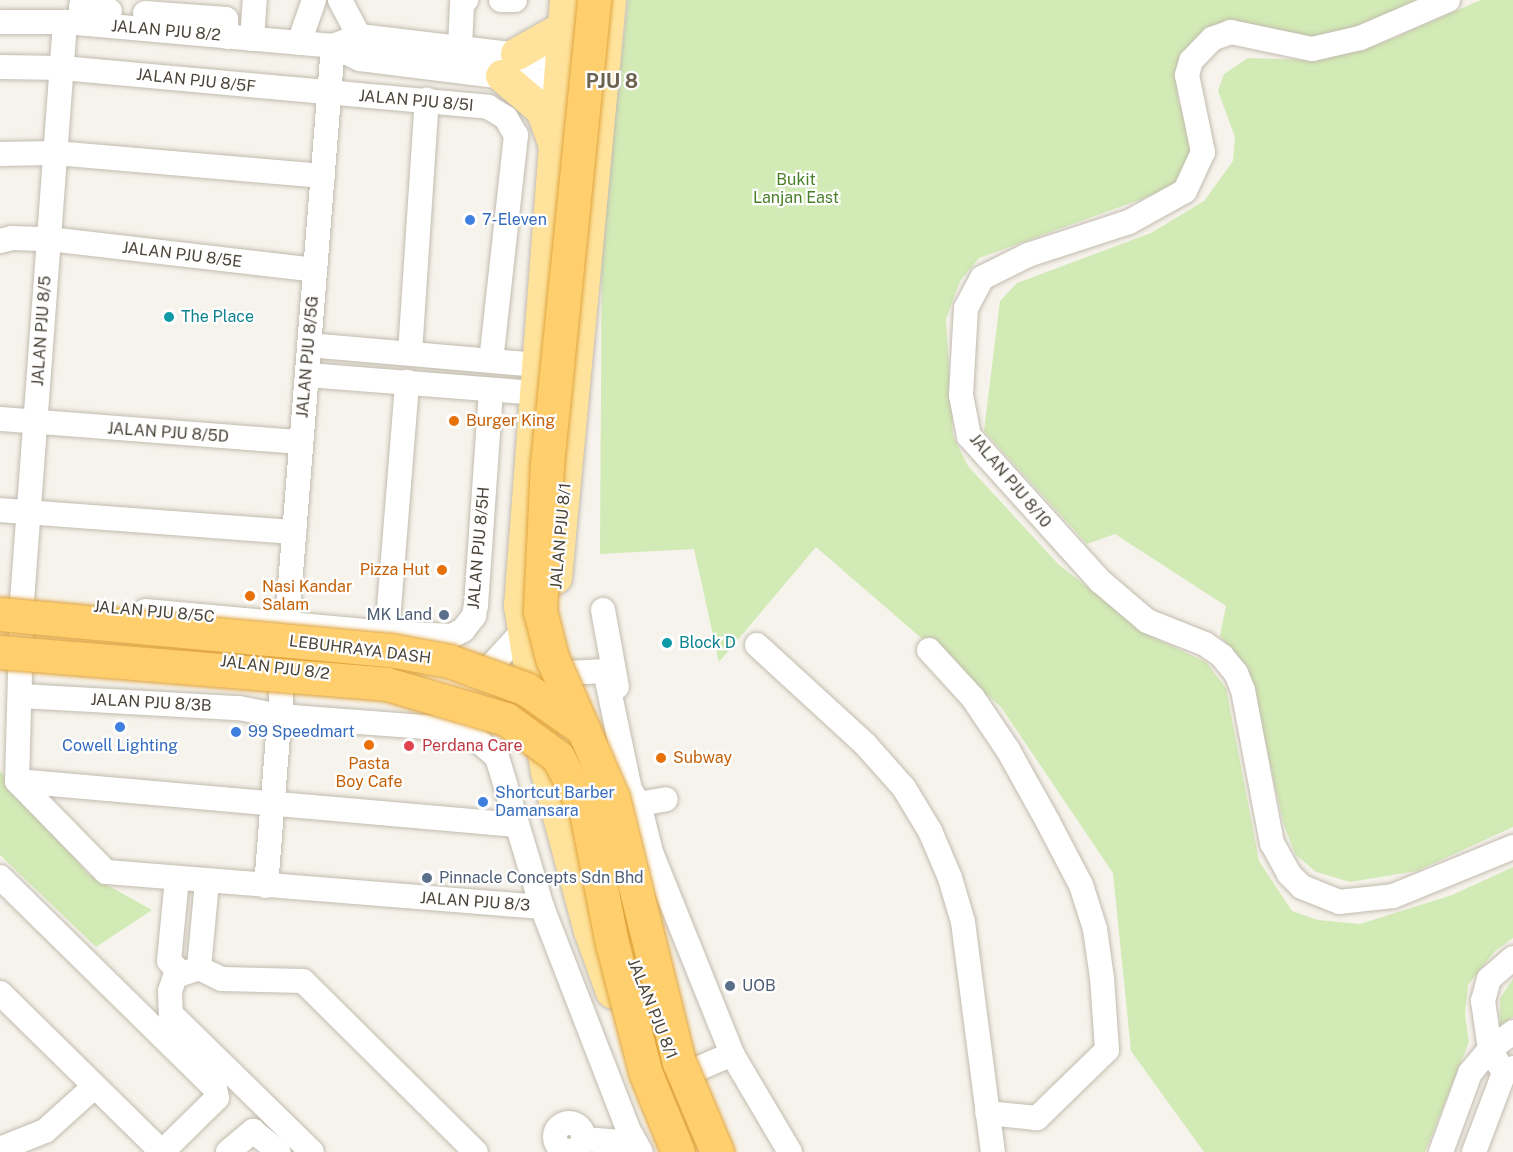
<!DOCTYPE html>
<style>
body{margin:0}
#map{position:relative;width:1513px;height:1152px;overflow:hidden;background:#f6f3ec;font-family:"Public Sans",sans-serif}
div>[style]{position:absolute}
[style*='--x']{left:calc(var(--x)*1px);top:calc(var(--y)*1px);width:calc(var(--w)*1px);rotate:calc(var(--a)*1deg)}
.green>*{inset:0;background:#d2eab5}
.roads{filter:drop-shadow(0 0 2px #c2bbae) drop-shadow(0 0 2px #c2bbae)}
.minor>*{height:24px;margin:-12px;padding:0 12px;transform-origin:12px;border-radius:12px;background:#fff}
.minor>.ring{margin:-12px;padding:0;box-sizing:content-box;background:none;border:24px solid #fff;border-radius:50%}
.major>*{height:32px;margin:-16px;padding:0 16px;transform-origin:16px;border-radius:16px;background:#ffe39c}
.bridges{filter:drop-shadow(0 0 2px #e0a43c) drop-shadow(0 0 2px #e0a43c)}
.highway-bridge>*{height:33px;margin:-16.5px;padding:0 16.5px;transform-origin:16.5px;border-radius:16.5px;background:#ffcf6e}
.dots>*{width:16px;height:16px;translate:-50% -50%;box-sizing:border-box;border:3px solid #fff;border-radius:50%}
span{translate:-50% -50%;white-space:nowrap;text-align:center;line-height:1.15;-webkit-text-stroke:4.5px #fff;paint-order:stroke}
.street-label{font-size:16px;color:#4b4439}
.park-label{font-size:16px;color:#4a7f2a}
.shop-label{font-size:16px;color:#366cbe}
.left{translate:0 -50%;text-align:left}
.culture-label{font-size:16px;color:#0d838f}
.food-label{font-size:16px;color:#c56008}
.right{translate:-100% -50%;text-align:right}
.service-label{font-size:16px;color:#4e5e75}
.health-label{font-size:16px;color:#be3a42}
.quarter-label{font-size:20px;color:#6e6250;font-weight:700}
</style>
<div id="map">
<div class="green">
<i style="clip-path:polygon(628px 0,1420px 0,1326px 40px,1198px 42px,1177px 67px,1178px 100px,1194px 137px,1186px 171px,1164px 191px,979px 258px,960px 281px,946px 319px,953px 436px,968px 466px,1059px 565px,1152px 637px,1206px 662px,1226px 688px,1259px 861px,1292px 911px,1318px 920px,1360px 924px,1452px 895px,1513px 867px,1513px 938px,1495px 951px,1468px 985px,1465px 1015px,1469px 1042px,1425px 1152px,1204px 1152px,1131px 1051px,1113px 873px,1001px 707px,816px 547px,719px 662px,694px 549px,600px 554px,602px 231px)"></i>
<i style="clip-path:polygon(1481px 0,1513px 0,1513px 827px,1417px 871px,1350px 882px,1316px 872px,1295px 854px,1284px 825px,1248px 667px,1220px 636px,1226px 606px,1115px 534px,1087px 544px,984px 431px,1000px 301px,1017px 283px,1151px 233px,1204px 201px,1233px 161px,1235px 137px,1218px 91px,1224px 74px,1248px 58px,1311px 60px,1380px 44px)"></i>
<i style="clip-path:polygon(0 771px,89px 875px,152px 910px,96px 947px,0 855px)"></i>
<i style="clip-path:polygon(1513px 979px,1513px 1017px,1500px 1025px,1500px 998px)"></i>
</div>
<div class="roads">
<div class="minor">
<i style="--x:82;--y:0;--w:9;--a:96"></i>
<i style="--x:81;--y:9;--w:29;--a:4"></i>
<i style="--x:340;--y:0;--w:41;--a:62.2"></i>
<i style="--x:501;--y:0;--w:14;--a:0"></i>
<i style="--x:1448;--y:0;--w:96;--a:156.6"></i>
<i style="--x:1360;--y:38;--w:49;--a:167.1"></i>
<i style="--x:1312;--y:49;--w:83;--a:-168.1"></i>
<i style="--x:1231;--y:32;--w:20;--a:160"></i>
<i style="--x:1212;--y:39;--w:30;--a:134"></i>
<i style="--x:1191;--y:61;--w:15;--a:106"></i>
<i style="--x:1187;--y:75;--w:79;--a:78.3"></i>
<i style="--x:1203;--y:152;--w:43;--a:114.8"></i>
<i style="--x:1185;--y:191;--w:64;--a:151"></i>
<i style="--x:1129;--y:222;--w:106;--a:161.9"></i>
<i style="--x:1028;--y:255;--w:51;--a:153.4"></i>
<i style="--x:982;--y:278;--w:34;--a:118"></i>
<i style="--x:966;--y:308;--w:87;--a:93.3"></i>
<i style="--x:961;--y:395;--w:42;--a:79"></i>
<i style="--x:969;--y:436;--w:195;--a:47.9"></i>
<i style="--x:1100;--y:581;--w:62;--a:40.4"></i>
<i style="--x:1147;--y:621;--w:62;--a:21.6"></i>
<i style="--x:1205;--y:644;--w:21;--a:35"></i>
<i style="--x:1222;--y:656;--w:22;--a:51"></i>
<i style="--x:1236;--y:673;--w:18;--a:68"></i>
<i style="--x:1243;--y:690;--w:156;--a:79.3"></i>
<i style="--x:1272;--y:843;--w:35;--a:61"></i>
<i style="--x:1289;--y:874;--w:18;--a:45"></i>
<i style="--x:1302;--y:887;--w:40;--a:22"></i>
<i style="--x:1339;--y:902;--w:54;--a:-6.3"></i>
<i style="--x:1393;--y:896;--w:130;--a:-22.2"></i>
<i style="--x:145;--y:13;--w:81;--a:4.2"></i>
<i style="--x:226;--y:19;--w:18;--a:87"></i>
<i style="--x:0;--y:22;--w:65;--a:0"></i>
<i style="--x:65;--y:22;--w:269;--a:5.1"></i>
<i style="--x:333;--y:46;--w:30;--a:26"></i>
<i style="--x:360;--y:59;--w:219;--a:7.1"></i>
<i style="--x:252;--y:39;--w:39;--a:-86"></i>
<i style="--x:299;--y:43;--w:46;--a:-70.8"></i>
<i style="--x:333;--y:46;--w:28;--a:-21"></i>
<i style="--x:359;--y:36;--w:219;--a:6.8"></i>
<i style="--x:460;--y:47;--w:43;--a:-87.3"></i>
<i style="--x:462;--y:4;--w:6;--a:-45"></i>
<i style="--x:0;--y:67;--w:62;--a:0.9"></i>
<i style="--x:62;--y:68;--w:428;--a:5.2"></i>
<i style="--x:488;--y:107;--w:21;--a:31"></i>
<i style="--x:506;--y:118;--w:20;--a:60"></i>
<i style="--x:516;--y:135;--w:226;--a:96.3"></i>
<i style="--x:0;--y:154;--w:55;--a:-1"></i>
<i style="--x:55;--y:153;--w:269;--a:4.9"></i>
<i style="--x:0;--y:241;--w:12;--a:-14"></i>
<i style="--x:12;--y:238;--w:37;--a:2"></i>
<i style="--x:49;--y:239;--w:268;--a:6.6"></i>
<i style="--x:309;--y:345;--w:229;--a:5"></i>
<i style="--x:410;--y:353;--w:254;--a:-86.2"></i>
<i style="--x:307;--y:375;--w:229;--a:4.5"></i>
<i style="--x:0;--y:419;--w:302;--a:4.4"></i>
<i style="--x:0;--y:510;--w:295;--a:4.3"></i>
<i style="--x:603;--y:610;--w:78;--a:79.7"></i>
<i style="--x:145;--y:611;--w:243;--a:5.2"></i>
<i style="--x:387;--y:633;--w:65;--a:2.6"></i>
<i style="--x:452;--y:636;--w:13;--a:-29"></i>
<i style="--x:463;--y:630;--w:18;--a:-52"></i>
<i style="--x:474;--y:616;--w:11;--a:-80"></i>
<i style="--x:476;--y:605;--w:215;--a:-86"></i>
<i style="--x:387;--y:633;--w:252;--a:-85.4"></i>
<i style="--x:757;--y:645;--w:147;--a:42.5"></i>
<i style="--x:865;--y:744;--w:59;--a:48.4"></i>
<i style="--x:904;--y:788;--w:50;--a:58.8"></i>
<i style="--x:930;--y:831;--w:51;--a:66.9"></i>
<i style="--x:950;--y:878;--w:46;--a:73.5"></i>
<i style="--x:963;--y:922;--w:232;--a:82.6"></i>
<i style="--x:929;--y:650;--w:65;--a:47.5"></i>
<i style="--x:973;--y:698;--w:63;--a:56.1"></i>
<i style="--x:1008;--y:750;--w:82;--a:60.9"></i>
<i style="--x:1048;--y:822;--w:71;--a:62.4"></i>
<i style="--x:1081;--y:885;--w:46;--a:72.3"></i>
<i style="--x:1095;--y:929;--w:49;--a:81.9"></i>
<i style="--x:1102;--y:978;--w:72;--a:86"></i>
<i style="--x:1107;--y:1050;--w:98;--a:135.8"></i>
<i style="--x:1037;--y:1118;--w:50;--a:-174.3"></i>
<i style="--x:284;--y:658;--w:181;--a:5.4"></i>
<i style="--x:464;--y:675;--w:28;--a:-18"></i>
<i style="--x:491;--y:666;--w:46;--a:-47.6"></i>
<i style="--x:567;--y:673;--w:38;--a:-3"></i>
<i style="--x:605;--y:671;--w:122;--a:78.1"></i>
<i style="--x:630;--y:790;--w:17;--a:57"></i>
<i style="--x:639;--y:804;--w:49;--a:76"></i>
<i style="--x:651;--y:852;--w:218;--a:68.1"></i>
<i style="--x:732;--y:1054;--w:114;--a:59.4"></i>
<i style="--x:442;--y:689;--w:60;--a:10.6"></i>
<i style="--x:501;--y:700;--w:34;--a:38"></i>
<i style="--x:21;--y:696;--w:218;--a:3.2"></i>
<i style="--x:239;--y:708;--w:41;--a:11.3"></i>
<i style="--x:279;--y:716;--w:188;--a:4.3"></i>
<i style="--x:466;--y:730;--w:41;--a:41.1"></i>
<i style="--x:497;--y:757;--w:157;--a:73.3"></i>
<i style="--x:542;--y:907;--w:437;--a:-175.4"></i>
<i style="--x:106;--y:872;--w:127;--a:-134.4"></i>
<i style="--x:17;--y:781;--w:180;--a:-88.4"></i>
<i style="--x:22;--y:601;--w:581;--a:-85.75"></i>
<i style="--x:17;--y:781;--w:501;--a:5.04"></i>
<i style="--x:639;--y:804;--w:27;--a:-10"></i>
<i style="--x:0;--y:877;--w:301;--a:44.5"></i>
<i style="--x:215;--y:1088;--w:10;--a:79"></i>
<i style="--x:217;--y:1098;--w:77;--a:135.5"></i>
<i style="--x:162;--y:1152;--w:227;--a:-135.5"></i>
<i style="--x:177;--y:878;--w:83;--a:95.5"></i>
<i style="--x:169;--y:961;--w:18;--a:45"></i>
<i style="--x:182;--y:974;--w:18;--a:-19"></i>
<i style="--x:199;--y:968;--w:87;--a:-84.7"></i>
<i style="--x:266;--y:886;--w:843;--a:-85.44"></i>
<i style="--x:542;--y:907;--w:238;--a:68.8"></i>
<i style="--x:628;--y:1129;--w:26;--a:61"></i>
<i style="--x:199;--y:968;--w:25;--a:26"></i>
<i style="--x:222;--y:979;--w:81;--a:1.4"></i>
<i style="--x:303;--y:981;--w:243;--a:44.7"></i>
<i style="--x:176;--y:973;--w:19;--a:108"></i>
<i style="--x:170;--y:991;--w:23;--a:88"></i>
<i style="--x:171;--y:1014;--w:197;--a:44.4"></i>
<i style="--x:1504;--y:1073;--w:28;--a:-120"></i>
<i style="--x:1490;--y:1049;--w:49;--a:-98.3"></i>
<i style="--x:1483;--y:1001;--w:23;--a:-75"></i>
<i style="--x:1489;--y:979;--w:32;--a:-41"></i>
<i style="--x:679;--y:1077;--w:58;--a:-23.5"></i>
<i class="ring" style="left:555px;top:1123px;width:4px;height:4px"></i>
<i style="--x:583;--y:1139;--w:53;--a:4.3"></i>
<i style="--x:0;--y:1149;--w:48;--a:-21.8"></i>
<i style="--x:45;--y:1131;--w:67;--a:-42"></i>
<i style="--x:228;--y:1152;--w:33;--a:-40"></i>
<i style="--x:253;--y:1131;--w:33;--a:39"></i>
<i style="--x:1441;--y:1152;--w:84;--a:-69.8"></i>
<i style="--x:1470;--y:1073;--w:31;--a:-50"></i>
<i style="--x:1490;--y:1049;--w:29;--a:-36"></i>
<i style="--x:1474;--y:1152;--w:85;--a:-69.2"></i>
<i style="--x:1504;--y:1073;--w:10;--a:-29"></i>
</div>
<div class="major">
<i style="--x:566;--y:0;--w:608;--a:94.34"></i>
<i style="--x:520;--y:606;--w:168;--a:80.8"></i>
<i style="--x:547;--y:772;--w:165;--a:74.9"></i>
<i style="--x:590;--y:931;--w:65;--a:70.2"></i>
<i style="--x:517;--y:54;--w:53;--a:-29.5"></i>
<i style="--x:502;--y:76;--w:52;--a:40.4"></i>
<i style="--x:542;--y:110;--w:35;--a:70"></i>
<i style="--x:556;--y:578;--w:581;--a:-84.66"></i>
<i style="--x:620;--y:930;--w:107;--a:68"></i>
</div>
</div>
<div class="bridges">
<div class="highway-bridge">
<i style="--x:0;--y:614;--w:392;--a:5.3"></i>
<i style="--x:390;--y:650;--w:60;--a:10.6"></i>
<i style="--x:449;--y:661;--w:82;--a:20"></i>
<i style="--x:526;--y:689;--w:70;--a:35.1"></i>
<i style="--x:583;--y:729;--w:75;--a:66.5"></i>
<i style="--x:613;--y:798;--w:272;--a:76"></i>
<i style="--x:679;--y:1062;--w:98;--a:67.1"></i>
<i style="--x:0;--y:652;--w:388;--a:4.7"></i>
<i style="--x:387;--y:684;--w:124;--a:16.4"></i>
<i style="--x:506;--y:719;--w:64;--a:36.2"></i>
<i style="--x:558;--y:757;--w:62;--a:63"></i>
<i style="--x:586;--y:812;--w:134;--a:78.8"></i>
<i style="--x:612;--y:943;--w:135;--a:75.5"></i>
<i style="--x:646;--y:1074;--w:84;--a:67.7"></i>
<i style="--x:583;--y:729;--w:77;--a:-113.6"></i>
<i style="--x:552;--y:658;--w:49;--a:-104.3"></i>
<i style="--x:540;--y:611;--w:147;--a:-87.3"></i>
<i style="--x:547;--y:464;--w:466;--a:-84.2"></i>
</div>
</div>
<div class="dots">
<i style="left:470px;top:220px;background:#3f7fe0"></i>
<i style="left:169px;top:317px;background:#0f9aa8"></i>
<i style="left:454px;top:421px;background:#e8710a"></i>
<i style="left:442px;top:570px;background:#e8710a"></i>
<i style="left:250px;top:596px;background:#e8710a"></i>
<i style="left:444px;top:615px;background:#5c6f8a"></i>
<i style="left:667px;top:643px;background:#0f9aa8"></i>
<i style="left:120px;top:727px;background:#3f7fe0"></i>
<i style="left:236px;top:732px;background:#3f7fe0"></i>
<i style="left:369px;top:745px;background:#e8710a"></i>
<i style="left:409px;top:746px;background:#e0444e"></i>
<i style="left:661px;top:758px;background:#e8710a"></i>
<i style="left:483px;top:802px;background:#3f7fe0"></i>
<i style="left:427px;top:878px;background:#5c6f8a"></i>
<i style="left:730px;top:986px;background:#5c6f8a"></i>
</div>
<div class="street-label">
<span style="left:166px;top:31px;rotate:5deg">JALAN PJU 8/2</span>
<span style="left:196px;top:81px;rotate:6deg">JALAN PJU 8/5F</span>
<span style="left:416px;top:101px;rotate:5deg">JALAN PJU 8/5I</span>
<span style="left:182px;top:255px;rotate:7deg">JALAN PJU 8/5E</span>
<span style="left:42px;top:331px;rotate:-86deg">JALAN PJU 8/5</span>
<span style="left:308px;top:357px;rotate:-85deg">JALAN PJU 8/5G</span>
<span style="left:168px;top:433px;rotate:4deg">JALAN PJU 8/5D</span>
<span style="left:1010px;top:481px;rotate:50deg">JALAN PJU 8/10</span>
<span style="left:561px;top:536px;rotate:-85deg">JALAN PJU 8/1</span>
<span style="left:479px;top:548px;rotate:-85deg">JALAN PJU 8/5H</span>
<span style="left:154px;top:612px;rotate:5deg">JALAN PJU 8/5C</span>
<span style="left:360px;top:650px;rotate:7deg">LEBUHRAYA DASH</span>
<span style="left:275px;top:668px;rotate:7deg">JALAN PJU 8/2</span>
<span style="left:151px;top:703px;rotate:3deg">JALAN PJU 8/3B</span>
<span style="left:475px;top:902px;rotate:4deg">JALAN PJU 8/3</span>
<span style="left:652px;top:1009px;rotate:68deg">JALAN PJU 8/1</span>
</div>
<div class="park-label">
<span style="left:796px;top:189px">Bukit<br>Lanjan East</span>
</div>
<div class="shop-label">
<span class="left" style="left:482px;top:220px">7-Eleven</span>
<span class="left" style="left:248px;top:732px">99 Speedmart</span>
<span style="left:120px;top:746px">Cowell Lighting</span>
<span class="left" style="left:495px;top:802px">Shortcut Barber<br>Damansara</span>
</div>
<div class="culture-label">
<span class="left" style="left:181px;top:317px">The Place</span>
<span class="left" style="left:679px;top:643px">Block D</span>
</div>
<div class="food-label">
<span class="left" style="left:466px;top:421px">Burger King</span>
<span class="right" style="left:430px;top:570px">Pizza Hut</span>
<span class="left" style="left:262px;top:596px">Nasi Kandar<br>Salam</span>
<span class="left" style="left:673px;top:758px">Subway</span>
<span style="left:369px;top:773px">Pasta<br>Boy Cafe</span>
</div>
<div class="service-label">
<span class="right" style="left:432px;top:615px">MK Land</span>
<span class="left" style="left:439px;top:878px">Pinnacle Concepts Sdn Bhd</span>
<span class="left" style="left:742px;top:986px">UOB</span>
</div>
<div class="health-label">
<span class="left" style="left:422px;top:746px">Perdana Care</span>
</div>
<div class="quarter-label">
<span style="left:612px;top:81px">PJU 8</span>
</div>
</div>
